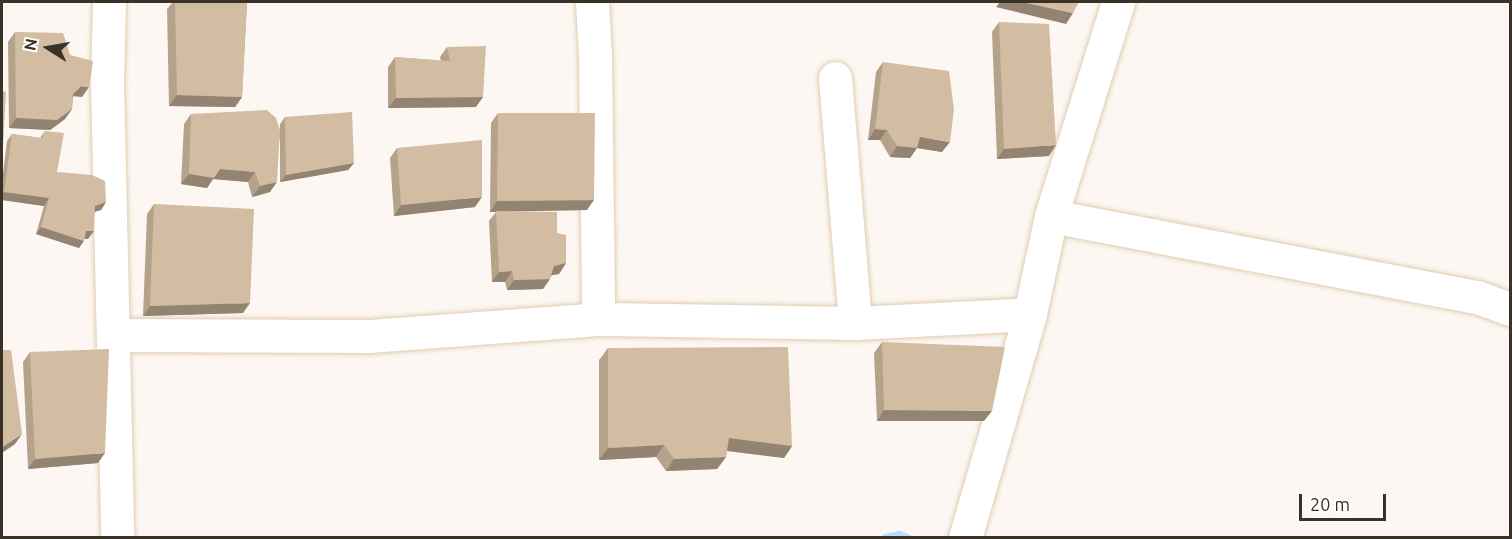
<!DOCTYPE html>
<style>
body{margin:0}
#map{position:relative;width:1512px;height:539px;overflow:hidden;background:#fcf7f2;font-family:Ubuntu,sans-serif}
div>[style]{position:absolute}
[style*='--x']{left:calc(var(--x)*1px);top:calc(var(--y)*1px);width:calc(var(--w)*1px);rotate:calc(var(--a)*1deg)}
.stream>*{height:9px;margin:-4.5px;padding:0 4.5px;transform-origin:4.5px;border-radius:4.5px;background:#b7dcfd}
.roads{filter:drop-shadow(0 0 2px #e1cbb1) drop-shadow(0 0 2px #e1cbb1)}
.minor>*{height:33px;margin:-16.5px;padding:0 16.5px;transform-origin:16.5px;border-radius:16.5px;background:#fff}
.major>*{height:33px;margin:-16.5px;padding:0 16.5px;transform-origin:16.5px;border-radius:16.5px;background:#fff}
.wall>*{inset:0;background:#b5a28b}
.shaded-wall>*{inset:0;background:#938471}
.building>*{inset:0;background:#d2bca2}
span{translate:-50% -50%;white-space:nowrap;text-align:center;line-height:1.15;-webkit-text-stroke:4.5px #fff;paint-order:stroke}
.frame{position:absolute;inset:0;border:3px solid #3b3227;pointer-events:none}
.north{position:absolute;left:18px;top:18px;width:60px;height:60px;-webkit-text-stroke:4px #fff;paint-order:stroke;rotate:281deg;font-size:16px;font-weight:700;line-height:24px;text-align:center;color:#3b3227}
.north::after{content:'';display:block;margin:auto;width:21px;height:27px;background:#3b3227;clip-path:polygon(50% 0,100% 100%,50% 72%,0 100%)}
.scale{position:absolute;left:1299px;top:494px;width:87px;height:27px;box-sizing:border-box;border:3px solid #3b3227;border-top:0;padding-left:8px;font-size:18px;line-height:21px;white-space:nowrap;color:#3b3227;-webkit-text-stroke:4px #fff;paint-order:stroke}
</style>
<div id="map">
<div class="stream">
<i style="--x:885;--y:538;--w:14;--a:-12"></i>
<i style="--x:899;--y:535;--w:9;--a:21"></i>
</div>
<div class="roads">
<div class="minor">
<i style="--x:109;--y:2;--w:80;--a:91.4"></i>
<i style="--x:107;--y:82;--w:456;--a:88.7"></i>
<i style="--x:592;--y:2;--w:53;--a:86.8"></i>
<i style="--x:595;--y:55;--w:264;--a:89.3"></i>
<i style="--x:835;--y:78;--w:246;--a:85.3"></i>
<i style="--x:1051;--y:216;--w:434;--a:10.8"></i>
<i style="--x:1477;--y:297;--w:35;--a:20"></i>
<i style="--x:113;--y:335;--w:256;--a:0.2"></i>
<i style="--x:369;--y:336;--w:230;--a:-4.2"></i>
<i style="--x:598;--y:319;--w:257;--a:0.9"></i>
<i style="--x:855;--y:323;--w:175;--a:-2.9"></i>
</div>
<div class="major">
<i style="--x:965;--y:538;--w:233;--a:-73.8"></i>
<i style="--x:1030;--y:314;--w:100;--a:-77.9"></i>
<i style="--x:1051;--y:216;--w:224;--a:-72.6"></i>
</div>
</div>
<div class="wall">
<i style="clip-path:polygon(173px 2px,247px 2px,242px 97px,235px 107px,169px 106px,167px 9px)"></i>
<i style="clip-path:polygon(999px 22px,1049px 156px,997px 159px,992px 32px)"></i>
<i style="clip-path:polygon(15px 32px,82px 97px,74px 96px,73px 97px,72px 109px,65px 119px,50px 130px,9px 128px,8px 42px)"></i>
<i style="clip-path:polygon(447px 47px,476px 107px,388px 108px,388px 67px,395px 57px,441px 61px,440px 57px)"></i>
<i style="clip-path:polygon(883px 62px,942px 152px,917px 148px,910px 158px,890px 157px,880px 140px,868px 140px,876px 72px)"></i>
<i style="clip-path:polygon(498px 113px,587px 210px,508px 211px,557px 233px,566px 263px,559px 274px,552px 275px,543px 289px,507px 290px,505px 282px,492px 282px,489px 221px,496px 212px,490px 212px,491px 123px)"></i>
<i style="clip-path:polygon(191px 114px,280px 129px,280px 124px,285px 117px,354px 163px,348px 170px,280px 182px,280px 136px,270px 192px,252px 197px,248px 182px,213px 179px,207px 188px,181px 184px,184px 124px)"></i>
<i style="clip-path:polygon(45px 131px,57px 172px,106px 202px,101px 210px,95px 212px,88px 239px,84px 239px,79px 248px,36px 234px,44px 206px,2px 200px,2px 181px,7px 141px,12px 134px,40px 138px)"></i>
<i style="clip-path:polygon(397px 148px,475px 207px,394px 216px,390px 158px)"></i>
<i style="clip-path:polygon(154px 204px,243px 313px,143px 316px,147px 214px)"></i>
<i style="clip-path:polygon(882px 342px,984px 421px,877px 421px,874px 353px)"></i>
<i style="clip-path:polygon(608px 348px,792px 446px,784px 458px,727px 451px,726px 457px,717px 469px,666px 471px,656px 457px,599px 460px,599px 360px)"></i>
<i style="clip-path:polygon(30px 352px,98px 463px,28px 469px,23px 362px)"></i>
</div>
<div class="shaded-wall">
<i style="clip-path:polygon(1000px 2px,1023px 2px,1073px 13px,1066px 24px,996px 7px)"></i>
<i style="clip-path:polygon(81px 86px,89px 87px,82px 97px,74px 96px,66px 105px,73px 94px)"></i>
<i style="clip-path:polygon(177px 95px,242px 97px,235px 107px,169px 106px)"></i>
<i style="clip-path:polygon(483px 97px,476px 107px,388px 108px,396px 98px)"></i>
<i style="clip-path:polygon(72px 109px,65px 119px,50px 130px,9px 128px,16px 118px)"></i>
<i style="clip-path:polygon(875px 129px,887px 130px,880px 140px,868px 140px)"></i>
<i style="clip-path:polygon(920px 137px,950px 142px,942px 152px,917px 148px,910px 158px,890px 157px,897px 146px)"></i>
<i style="clip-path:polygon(1056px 145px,1049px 156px,997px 159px,1004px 149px)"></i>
<i style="clip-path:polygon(354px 163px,348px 170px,280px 182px,286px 175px)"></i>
<i style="clip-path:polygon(220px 169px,255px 172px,248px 182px,213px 179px,207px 188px,181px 184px,189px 174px)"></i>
<i style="clip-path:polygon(277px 182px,270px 192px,252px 197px,260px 186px)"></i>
<i style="clip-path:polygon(4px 192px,49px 198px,44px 206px,2px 200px,2px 196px)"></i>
<i style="clip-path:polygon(482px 197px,475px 207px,394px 216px,401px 205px)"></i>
<i style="clip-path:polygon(594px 200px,587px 210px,490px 212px,497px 201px)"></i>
<i style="clip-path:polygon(106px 202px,101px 210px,90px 213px,95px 206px)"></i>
<i style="clip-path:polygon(41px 227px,84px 241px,79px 248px,36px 234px)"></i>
<i style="clip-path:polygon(86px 231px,94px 231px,88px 239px,80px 239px)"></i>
<i style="clip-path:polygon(566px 263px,559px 274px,547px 276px,554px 266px)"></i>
<i style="clip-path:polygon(512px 271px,505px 282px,492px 282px,499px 272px)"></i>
<i style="clip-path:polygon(550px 279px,543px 289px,507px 290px,514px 280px)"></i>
<i style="clip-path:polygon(250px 303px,243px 313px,143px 316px,150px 306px)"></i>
<i style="clip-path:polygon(884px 410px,992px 411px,984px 421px,877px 421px)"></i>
<i style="clip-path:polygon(22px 434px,15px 444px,2px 453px,2px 447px)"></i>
<i style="clip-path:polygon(729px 438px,792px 446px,784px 458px,720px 450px)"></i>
<i style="clip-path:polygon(664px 445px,656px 457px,599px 460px,608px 448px)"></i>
<i style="clip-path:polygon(105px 453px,98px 463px,28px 469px,35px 459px)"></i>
<i style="clip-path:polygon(726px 457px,717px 469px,666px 471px,674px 459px)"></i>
</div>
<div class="building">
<i style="clip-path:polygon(175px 2px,247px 2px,242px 97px,177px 95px)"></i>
<i style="clip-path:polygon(1023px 2px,1079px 2px,1073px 13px)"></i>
<i style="clip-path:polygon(999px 22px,1049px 24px,1056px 145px,1004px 149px)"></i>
<i style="clip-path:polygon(15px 32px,63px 33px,70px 55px,93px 61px,89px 87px,81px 86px,73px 94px,72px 109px,57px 120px,16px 118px)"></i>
<i style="clip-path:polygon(486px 46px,483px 97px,396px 98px,395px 57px,450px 61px,447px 47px)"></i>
<i style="clip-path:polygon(883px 62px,949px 71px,954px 109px,950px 142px,920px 137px,917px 148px,897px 146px,887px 130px,875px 129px)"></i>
<i style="clip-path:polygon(2px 91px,6px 92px,2px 164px)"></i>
<i style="clip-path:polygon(267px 110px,276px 118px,280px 130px,277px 182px,260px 186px,255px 172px,220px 169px,214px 178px,189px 174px,191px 114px)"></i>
<i style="clip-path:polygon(352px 112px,354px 163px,286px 175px,285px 117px)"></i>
<i style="clip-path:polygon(498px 113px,595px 113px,594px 200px,497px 201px)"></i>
<i style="clip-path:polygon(45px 131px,64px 133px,57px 172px,92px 175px,105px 181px,106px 202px,95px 206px,94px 231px,86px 231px,84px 241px,41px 227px,49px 198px,4px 192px,12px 134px,42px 138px)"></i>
<i style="clip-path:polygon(482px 140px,482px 197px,401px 205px,397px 148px)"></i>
<i style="clip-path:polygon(154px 204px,254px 209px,250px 303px,150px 306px)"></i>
<i style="clip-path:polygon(496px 211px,557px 212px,557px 233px,566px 235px,566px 263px,554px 266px,550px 279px,514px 280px,512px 271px,499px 272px)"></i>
<i style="clip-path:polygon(882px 342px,1005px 347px,992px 411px,884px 410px)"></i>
<i style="clip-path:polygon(788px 347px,792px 446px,729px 438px,726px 457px,674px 459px,664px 445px,608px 448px,608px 348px)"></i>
<i style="clip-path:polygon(109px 349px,105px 453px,35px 459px,30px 352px)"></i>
<i style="clip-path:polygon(2px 350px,11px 350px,22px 434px,2px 447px)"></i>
</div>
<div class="frame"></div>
<div class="north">N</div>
<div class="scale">20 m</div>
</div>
